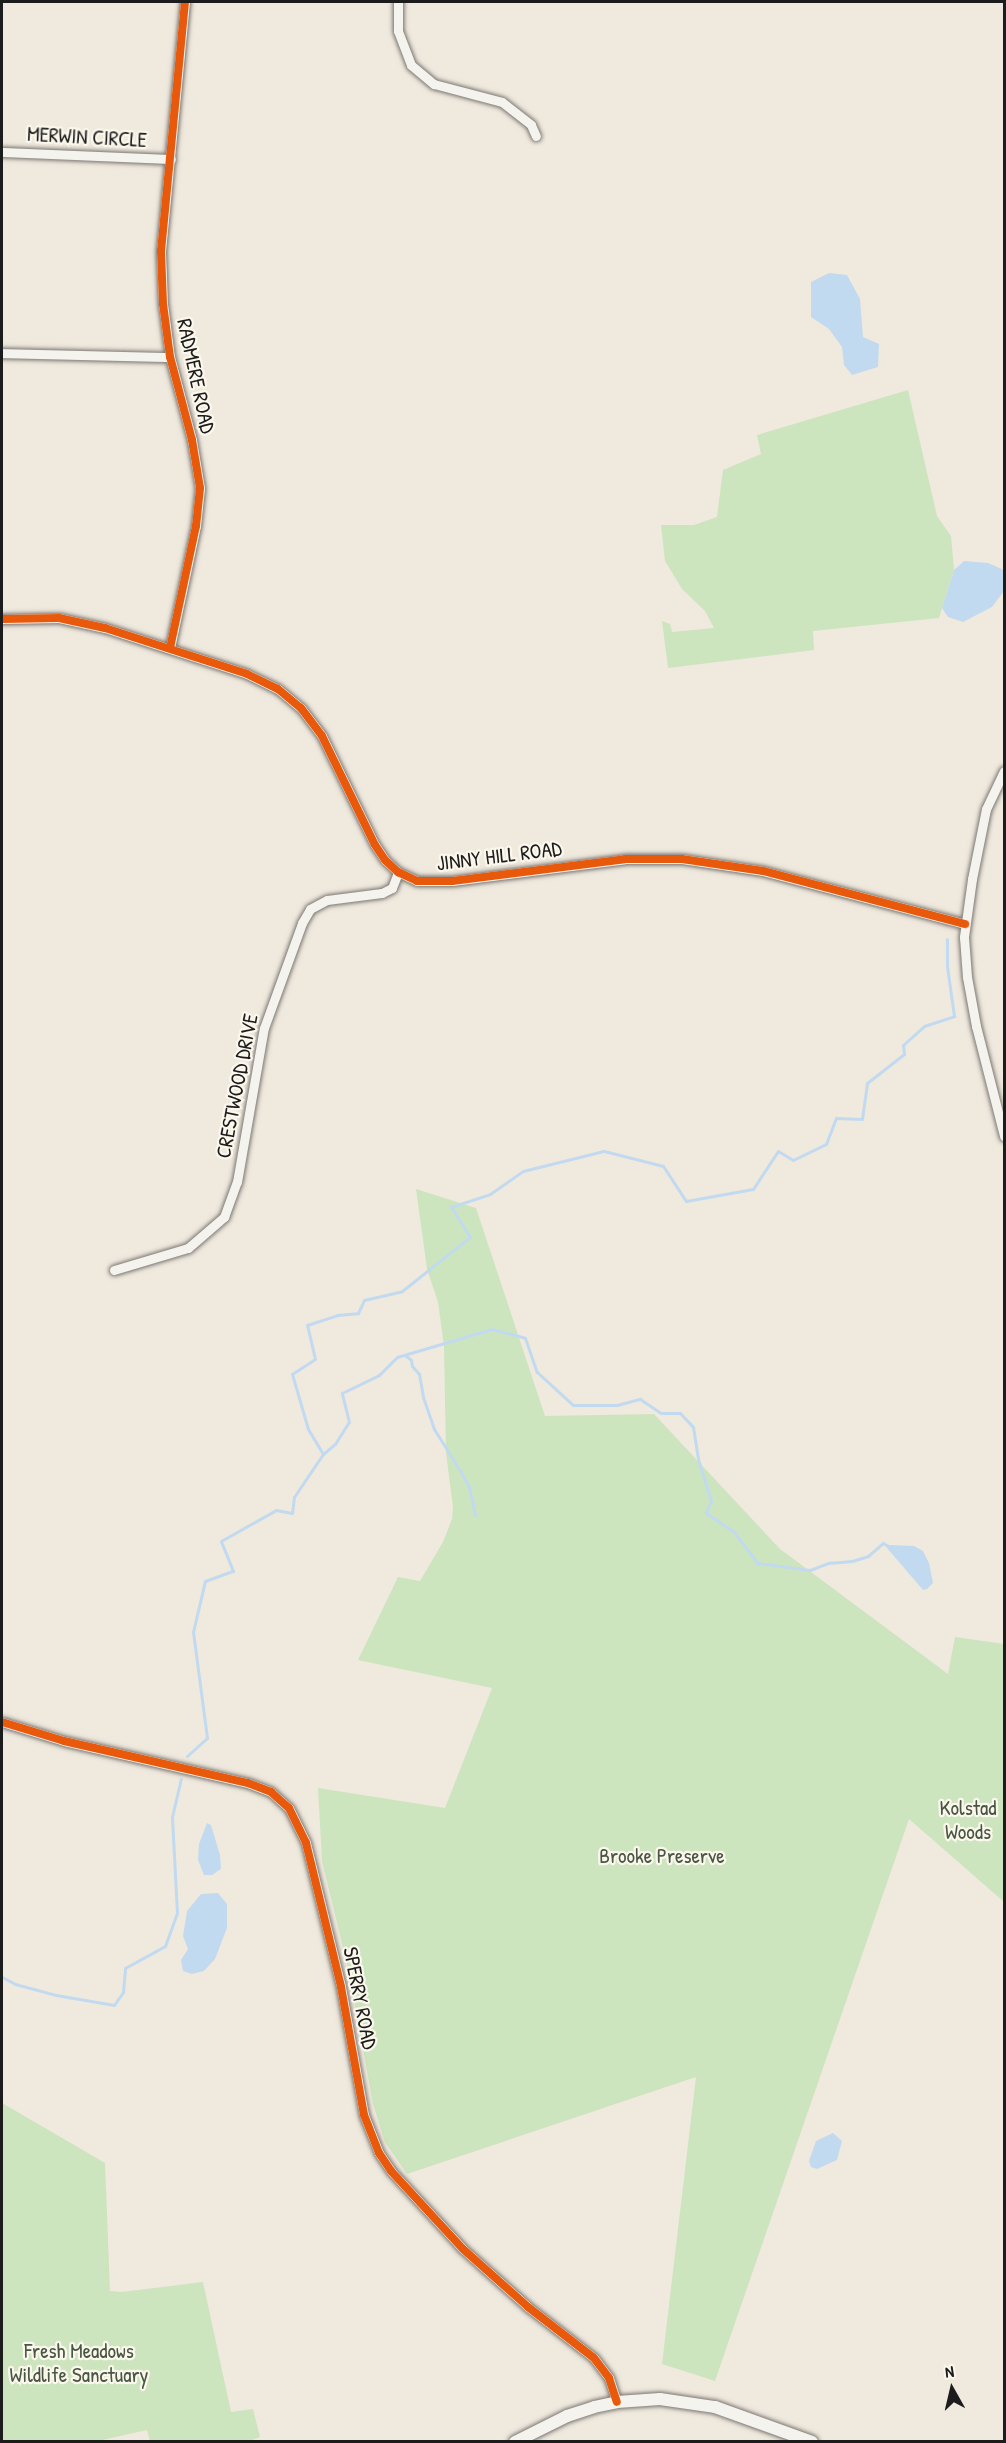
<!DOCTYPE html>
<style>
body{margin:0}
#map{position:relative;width:1006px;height:2443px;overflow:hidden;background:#f0e9de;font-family:"Patrick Hand",sans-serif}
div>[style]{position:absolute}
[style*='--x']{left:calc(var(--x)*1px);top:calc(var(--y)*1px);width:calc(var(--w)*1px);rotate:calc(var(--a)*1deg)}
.green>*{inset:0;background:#cce5be}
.water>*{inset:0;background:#c2daf0}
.stream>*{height:3px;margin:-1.5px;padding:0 1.5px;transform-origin:1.5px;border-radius:1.5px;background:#c2daf0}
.roads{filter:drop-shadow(0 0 2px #7b7873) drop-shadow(0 0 2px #7b7873)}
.street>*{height:9px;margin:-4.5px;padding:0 4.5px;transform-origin:4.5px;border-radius:4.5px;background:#f5f3ee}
.secondary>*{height:12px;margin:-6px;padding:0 6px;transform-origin:6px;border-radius:6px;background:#f5f3ee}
.cycleway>*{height:8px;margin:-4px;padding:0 4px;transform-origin:4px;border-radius:4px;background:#e8590c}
span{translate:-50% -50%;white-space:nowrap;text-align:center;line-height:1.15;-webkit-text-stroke:4.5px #fbf7ec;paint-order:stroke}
.street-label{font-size:21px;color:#1c1c1c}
.park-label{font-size:21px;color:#485744}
.frame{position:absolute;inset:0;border:3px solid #1c1c1c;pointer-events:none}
.north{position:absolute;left:922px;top:2359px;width:60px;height:60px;-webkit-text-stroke:4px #fbf7ec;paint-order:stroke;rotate:352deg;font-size:16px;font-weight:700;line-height:24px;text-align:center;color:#1c1c1c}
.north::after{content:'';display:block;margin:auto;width:21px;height:27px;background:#1c1c1c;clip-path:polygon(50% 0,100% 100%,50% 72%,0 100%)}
</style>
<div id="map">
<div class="green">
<i style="clip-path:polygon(908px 390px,937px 516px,951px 536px,954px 570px,939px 618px,813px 631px,814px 650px,668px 668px,662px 621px,670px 624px,672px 632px,714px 628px,705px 611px,682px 589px,665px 561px,661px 525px,694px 525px,717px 517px,723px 470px,761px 454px,757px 435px)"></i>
<i style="clip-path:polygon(416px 1189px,476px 1208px,545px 1416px,654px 1414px,780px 1549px,948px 1674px,955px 1637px,1004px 1644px,1004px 1902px,909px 1819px,715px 2381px,662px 2364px,696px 2077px,407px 2174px,385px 2142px,373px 2104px,349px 1972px,322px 1861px,318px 1788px,445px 1808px,492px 1688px,358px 1660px,398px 1577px,420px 1581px,443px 1542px,452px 1519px,453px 1507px,446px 1453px,444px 1346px,438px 1302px,427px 1269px)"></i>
<i style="clip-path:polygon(2px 2103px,105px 2163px,110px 2291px,122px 2292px,203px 2282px,231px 2412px,253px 2409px,260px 2437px,247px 2442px,150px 2441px,147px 2430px,98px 2441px,2px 2441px)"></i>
</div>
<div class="water">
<i style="clip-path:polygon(829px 273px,847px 275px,860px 299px,863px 337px,879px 344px,878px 367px,852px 375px,844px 365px,842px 347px,829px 329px,811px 317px,811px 282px)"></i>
<i style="clip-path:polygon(964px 561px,988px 563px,1004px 570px,1004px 591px,992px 607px,963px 622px,948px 617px,942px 608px,954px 570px)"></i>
<i style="clip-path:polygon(889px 1545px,914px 1546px,923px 1551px,929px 1563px,933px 1583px,927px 1589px,923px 1590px,887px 1548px)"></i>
<i style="clip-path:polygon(207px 1823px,211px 1825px,220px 1855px,221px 1869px,212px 1875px,204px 1875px,198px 1860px,199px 1844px)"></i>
<i style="clip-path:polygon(218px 1893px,227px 1904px,227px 1928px,215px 1959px,204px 1971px,192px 1974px,183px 1971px,181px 1960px,188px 1949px,183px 1936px,187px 1911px,201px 1894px)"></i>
<i style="clip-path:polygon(833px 2133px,842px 2141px,837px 2160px,817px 2169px,811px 2167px,809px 2161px,816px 2141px)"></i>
</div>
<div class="stream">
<i style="--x:405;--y:1355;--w:8;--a:40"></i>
<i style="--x:411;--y:1360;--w:6;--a:81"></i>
<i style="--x:412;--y:1366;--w:11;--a:49"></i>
<i style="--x:419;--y:1374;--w:23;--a:80"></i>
<i style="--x:423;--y:1397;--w:34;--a:71"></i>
<i style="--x:434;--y:1429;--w:51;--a:57.9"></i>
<i style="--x:461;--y:1472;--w:17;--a:62"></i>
<i style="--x:469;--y:1487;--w:29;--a:78"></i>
<i style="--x:323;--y:1454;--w:16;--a:-40"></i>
<i style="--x:335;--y:1444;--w:26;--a:-58"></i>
<i style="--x:349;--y:1422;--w:30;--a:-104"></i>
<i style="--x:342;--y:1393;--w:41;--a:-25.9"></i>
<i style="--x:379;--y:1375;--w:25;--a:-45"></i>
<i style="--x:397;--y:1357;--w:99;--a:-16.4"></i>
<i style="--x:492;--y:1329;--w:34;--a:15"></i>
<i style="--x:525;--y:1338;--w:36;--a:71"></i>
<i style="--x:537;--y:1372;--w:49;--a:42.5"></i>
<i style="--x:573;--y:1405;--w:44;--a:0"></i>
<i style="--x:617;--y:1405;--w:24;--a:-15"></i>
<i style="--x:640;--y:1399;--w:25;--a:34"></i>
<i style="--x:661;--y:1413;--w:19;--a:0"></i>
<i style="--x:680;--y:1413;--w:19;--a:47"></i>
<i style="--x:693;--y:1427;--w:32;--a:81"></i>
<i style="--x:698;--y:1459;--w:44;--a:72.8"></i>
<i style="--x:711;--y:1501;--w:13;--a:113"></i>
<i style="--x:706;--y:1513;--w:34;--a:34"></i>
<i style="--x:734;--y:1532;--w:39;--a:53"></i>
<i style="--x:757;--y:1563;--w:53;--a:7.5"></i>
<i style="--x:810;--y:1570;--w:19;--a:-21"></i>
<i style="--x:828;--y:1563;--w:24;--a:-5"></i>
<i style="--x:852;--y:1561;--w:17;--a:-17"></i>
<i style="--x:868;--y:1556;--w:20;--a:-41"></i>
<i style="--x:883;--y:1543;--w:6;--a:31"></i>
<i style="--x:187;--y:1756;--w:27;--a:-42"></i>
<i style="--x:207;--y:1738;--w:107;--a:-97.5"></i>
<i style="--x:193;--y:1632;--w:52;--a:-76.8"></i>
<i style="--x:205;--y:1581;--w:30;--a:-20"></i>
<i style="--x:233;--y:1571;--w:32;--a:-112"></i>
<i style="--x:221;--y:1541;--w:63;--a:-29.4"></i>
<i style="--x:276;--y:1510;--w:16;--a:11"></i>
<i style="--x:292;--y:1513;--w:16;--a:-83"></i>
<i style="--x:294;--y:1497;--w:52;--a:-56"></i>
<i style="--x:323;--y:1454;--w:29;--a:-121"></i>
<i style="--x:308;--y:1429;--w:57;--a:-106.2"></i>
<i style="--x:292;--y:1374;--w:27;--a:-33"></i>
<i style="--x:315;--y:1359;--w:35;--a:-103"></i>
<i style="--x:307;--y:1325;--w:32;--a:-18"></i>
<i style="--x:337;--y:1315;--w:21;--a:-5"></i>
<i style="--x:358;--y:1313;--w:14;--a:-65"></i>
<i style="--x:364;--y:1300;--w:39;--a:-13"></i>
<i style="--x:402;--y:1291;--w:87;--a:-38.5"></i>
<i style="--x:470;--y:1237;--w:36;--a:-122"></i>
<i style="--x:451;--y:1207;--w:41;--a:-18.4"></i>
<i style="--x:490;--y:1194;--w:40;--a:-34.9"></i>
<i style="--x:523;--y:1171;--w:83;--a:-13.9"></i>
<i style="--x:604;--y:1151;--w:61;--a:14.3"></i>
<i style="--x:663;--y:1166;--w:42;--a:56.7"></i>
<i style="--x:686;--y:1201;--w:68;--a:-10.2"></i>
<i style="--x:753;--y:1189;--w:45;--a:-56.7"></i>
<i style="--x:778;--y:1151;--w:17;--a:31"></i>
<i style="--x:793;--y:1160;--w:37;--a:-26"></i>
<i style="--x:826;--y:1144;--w:28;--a:-69"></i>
<i style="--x:836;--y:1118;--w:26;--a:2"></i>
<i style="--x:862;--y:1119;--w:36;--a:-82"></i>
<i style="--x:867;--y:1083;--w:47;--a:-38.1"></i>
<i style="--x:904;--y:1054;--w:9;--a:-96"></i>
<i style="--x:903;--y:1045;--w:28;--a:-42"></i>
<i style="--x:924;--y:1026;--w:32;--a:-18"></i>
<i style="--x:954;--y:1016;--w:50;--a:-98"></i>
<i style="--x:947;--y:966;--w:27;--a:-90"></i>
<i style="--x:2;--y:1977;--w:15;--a:28"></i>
<i style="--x:15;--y:1984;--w:42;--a:15"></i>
<i style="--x:56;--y:1995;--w:59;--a:9.8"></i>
<i style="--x:114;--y:2005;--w:16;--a:-55"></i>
<i style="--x:123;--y:1992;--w:24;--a:-85"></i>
<i style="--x:125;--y:1968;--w:46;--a:-28.8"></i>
<i style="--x:165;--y:1946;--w:35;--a:-70"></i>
<i style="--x:177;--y:1913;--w:96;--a:-93"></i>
<i style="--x:172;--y:1817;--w:39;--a:-77"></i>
</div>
<div class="roads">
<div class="street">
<i style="--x:398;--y:2;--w:29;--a:90"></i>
<i style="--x:398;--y:31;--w:36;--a:69"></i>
<i style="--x:411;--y:65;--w:30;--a:40"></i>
<i style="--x:434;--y:84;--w:70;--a:14.8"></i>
<i style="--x:502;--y:102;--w:37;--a:38"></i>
<i style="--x:531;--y:125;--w:12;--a:66"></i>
<i style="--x:2;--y:152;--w:169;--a:2.4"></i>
<i style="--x:2;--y:353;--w:168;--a:1.4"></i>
<i style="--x:2;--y:619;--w:57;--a:-1"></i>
<i style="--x:59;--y:618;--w:47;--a:12.3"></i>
<i style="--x:105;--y:628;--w:149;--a:17.9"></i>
<i style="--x:247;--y:674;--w:34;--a:26"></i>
<i style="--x:278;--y:689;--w:30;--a:40"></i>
<i style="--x:301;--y:708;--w:35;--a:53"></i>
<i style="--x:322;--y:736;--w:121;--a:64.1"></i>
<i style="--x:375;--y:845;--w:18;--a:56"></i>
<i style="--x:385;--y:860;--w:18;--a:43"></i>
<i style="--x:398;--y:872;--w:21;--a:25"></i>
<i style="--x:417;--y:881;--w:35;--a:0"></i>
<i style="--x:452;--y:881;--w:174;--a:-7.2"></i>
<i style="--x:625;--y:859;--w:57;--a:0"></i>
<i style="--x:682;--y:859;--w:82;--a:8.4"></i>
<i style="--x:763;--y:871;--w:209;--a:14.7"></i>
<i style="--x:170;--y:648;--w:125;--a:-78"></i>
<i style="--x:196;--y:526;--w:38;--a:-84"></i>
<i style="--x:200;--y:488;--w:49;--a:-99.5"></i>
<i style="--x:192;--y:440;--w:86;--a:-104.8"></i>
<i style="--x:170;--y:357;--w:53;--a:-97.5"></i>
<i style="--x:163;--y:304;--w:53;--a:-92.2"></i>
<i style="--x:161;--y:251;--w:250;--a:-84.5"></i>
<i style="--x:1004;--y:771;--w:42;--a:115.3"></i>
<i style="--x:986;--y:809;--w:71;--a:101.3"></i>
<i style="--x:972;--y:879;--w:59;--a:97.9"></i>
<i style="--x:964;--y:937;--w:40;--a:85.7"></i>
<i style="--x:967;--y:977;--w:50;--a:79.6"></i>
<i style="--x:976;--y:1026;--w:114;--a:75.7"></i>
<i style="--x:114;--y:1270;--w:77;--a:-16.6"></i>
<i style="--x:188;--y:1248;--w:48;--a:-40.7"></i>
<i style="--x:224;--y:1217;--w:37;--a:-70"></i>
<i style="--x:237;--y:1182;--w:156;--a:-80.1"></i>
<i style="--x:264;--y:1028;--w:112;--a:-70.1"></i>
<i style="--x:302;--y:923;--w:16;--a:-60"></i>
<i style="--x:310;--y:909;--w:19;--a:-28"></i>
<i style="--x:327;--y:900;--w:55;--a:-7.3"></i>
<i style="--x:382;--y:893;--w:11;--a:-27"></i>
<i style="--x:392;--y:888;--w:17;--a:-69"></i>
<i style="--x:2;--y:1722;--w:65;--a:17"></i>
<i style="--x:64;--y:1741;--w:189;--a:12.9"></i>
<i style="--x:248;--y:1783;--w:25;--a:21"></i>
<i style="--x:271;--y:1792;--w:24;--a:42"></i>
<i style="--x:289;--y:1808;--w:39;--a:64"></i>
<i style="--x:306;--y:1843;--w:148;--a:76.3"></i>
<i style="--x:341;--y:1987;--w:130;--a:79.8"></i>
<i style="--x:364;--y:2115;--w:41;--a:68.5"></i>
<i style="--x:379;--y:2153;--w:22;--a:56"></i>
<i style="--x:391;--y:2171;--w:106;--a:47.3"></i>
<i style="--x:463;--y:2249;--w:87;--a:41.7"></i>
<i style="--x:528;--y:2307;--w:83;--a:37.7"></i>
<i style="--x:594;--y:2358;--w:25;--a:53"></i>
<i style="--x:609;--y:2378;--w:25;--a:72"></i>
</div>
<div class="secondary">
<i style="--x:515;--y:2442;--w:58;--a:-26.6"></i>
<i style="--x:567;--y:2416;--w:28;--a:-18"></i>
<i style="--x:594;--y:2407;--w:24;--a:-12"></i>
<i style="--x:617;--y:2402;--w:43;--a:-4"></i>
<i style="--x:660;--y:2399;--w:56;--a:8.3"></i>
<i style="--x:715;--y:2407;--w:103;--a:19.8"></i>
</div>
</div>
<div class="cycleway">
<i style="--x:2;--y:619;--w:57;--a:-1"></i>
<i style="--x:59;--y:618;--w:47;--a:12.3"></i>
<i style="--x:105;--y:628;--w:149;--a:17.9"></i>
<i style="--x:247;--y:674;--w:34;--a:26"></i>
<i style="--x:278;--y:689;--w:30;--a:40"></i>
<i style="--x:301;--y:708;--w:35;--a:53"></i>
<i style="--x:322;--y:736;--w:121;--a:64.1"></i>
<i style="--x:375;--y:845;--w:18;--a:56"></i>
<i style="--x:385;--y:860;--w:18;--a:43"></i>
<i style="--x:398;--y:872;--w:21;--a:25"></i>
<i style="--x:417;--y:881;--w:35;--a:0"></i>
<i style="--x:452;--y:881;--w:174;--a:-7.2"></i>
<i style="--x:625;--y:859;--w:57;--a:0"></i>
<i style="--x:682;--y:859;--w:82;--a:8.4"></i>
<i style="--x:763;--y:871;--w:209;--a:14.7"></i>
<i style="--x:170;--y:648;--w:125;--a:-78"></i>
<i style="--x:196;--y:526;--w:38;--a:-84"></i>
<i style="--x:200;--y:488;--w:49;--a:-99.5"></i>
<i style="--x:192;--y:440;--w:86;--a:-104.8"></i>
<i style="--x:170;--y:357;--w:53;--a:-97.5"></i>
<i style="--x:163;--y:304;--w:53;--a:-92.2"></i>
<i style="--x:161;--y:251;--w:250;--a:-84.5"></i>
<i style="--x:2;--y:1722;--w:65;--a:17"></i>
<i style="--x:64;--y:1741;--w:189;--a:12.9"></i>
<i style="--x:248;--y:1783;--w:25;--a:21"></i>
<i style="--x:271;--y:1792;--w:24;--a:42"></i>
<i style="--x:289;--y:1808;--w:39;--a:64"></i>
<i style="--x:306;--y:1843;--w:148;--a:76.3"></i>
<i style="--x:341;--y:1987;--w:130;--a:79.8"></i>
<i style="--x:364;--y:2115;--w:41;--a:68.5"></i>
<i style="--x:379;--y:2153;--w:22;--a:56"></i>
<i style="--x:391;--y:2171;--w:106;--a:47.3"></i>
<i style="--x:463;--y:2249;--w:87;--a:41.7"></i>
<i style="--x:528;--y:2307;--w:83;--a:37.7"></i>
<i style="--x:594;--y:2358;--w:25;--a:53"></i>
<i style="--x:609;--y:2378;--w:25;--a:72"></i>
</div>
<div class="street-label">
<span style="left:87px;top:137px;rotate:3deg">MERWIN CIRCLE</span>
<span style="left:196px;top:376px;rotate:78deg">RADMERE ROAD</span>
<span style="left:499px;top:856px;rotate:-7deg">JINNY HILL ROAD</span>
<span style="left:237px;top:1086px;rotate:-79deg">CRESTWOOD DRIVE</span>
<span style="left:360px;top:1998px;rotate:79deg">SPERRY ROAD</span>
</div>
<div class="park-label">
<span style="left:968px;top:1820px">Kolstad<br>Woods</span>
<span style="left:662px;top:1856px">Brooke Preserve</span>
<span style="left:79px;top:2363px">Fresh Meadows<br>Wildlife Sanctuary</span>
</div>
<div class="frame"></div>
<div class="north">N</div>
</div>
